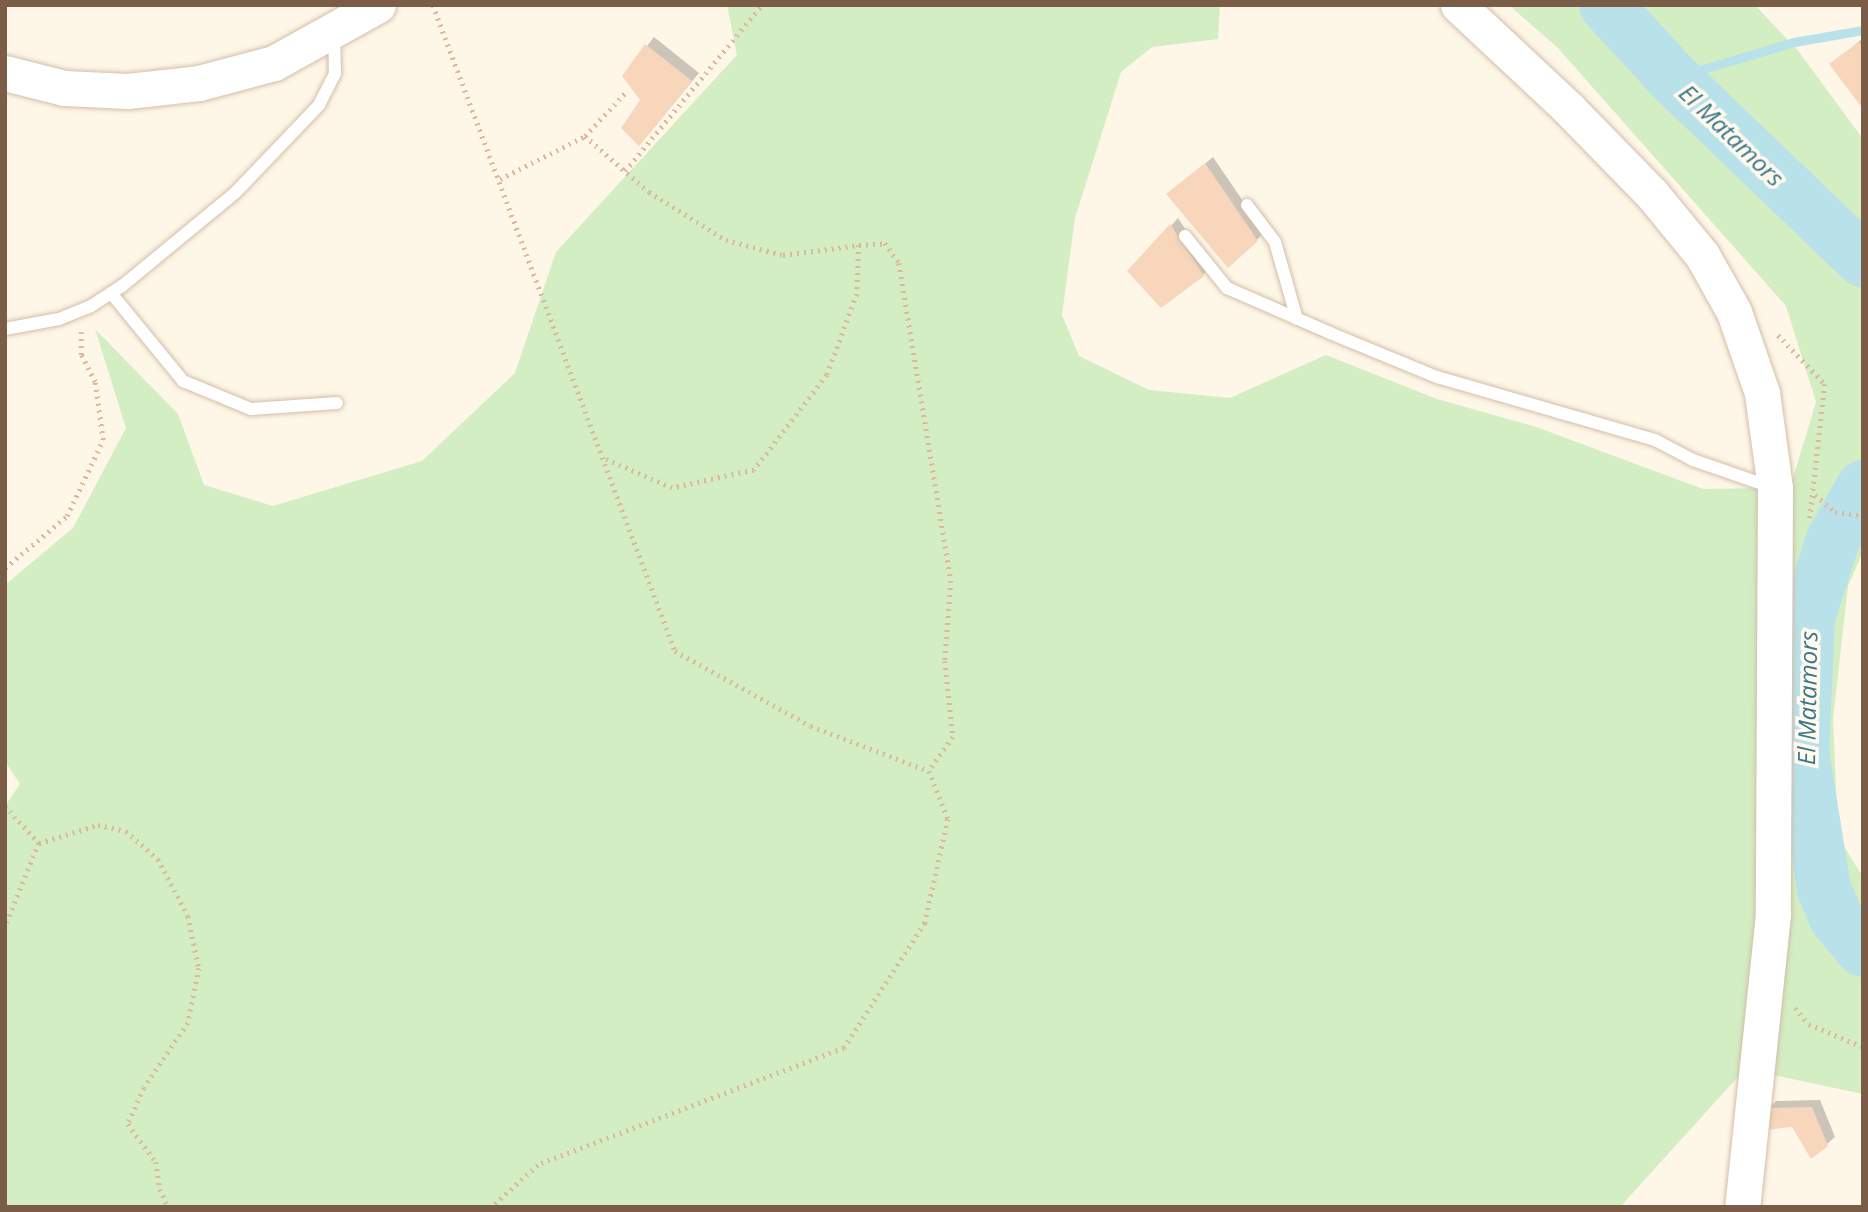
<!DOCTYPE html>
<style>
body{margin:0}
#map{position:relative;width:1868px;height:1212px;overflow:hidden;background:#fef6e6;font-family:"Open Sans",sans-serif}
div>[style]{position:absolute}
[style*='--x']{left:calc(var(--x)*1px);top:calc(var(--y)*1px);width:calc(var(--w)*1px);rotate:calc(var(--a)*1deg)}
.green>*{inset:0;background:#d2eec2}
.shadow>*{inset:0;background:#0003}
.stream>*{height:9px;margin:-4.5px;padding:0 4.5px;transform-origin:4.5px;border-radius:4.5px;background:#b8e1ea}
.river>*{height:54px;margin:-27px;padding:0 27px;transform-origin:27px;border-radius:27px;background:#b8e1ea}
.building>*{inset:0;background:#f7d6bb}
.path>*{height:4.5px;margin-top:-2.25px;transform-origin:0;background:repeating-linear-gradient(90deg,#dcb99d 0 2px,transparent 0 7px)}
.roads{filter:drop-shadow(0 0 2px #d2beaa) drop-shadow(0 0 2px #d2beaa)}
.lane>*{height:12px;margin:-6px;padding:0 6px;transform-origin:6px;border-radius:6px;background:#fff}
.secondary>*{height:35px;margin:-17.5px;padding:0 17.5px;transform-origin:17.5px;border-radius:17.5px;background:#fff}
span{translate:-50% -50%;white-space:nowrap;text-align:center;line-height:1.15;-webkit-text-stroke:7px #fff9ee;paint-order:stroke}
.water-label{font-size:24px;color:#3b7889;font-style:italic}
.frame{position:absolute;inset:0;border:7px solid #7b5c47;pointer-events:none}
</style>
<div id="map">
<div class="green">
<i style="clip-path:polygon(727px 5px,1220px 5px,1218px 39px,1152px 47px,1121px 72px,1075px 218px,1062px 315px,1079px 356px,1149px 390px,1230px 398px,1326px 355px,1437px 399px,1536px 427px,1703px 489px,1790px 488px,1816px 402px,1786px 306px,1558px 48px,1509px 5px,1755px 5px,1799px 52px,1863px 139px,1863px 552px,1848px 586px,1833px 719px,1838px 837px,1863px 877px,1863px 1094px,1745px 1069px,1620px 1207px,5px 1207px,5px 806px,20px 784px,5px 761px,5px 585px,73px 528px,126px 428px,95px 329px,178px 414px,204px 485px,273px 506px,422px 461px,515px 373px,556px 252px,737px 55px)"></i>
</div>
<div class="shadow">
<i style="clip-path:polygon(654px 37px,699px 73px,647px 136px,643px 100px,624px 76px)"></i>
<i style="clip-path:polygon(1863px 38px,1863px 106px,1832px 64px)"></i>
<i style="clip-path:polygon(1213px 157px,1264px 232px,1257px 240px,1168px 194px)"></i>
<i style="clip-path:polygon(1178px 218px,1210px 267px,1203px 275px,1171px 226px)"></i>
<i style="clip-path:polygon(1820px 1100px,1835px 1137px,1827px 1144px,1768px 1109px,1776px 1101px)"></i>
</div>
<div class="stream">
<i style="--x:1673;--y:78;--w:126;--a:-16.6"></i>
<i style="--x:1794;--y:42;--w:70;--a:-9.9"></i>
</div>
<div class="river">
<i style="--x:1606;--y:5;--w:99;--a:47.5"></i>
<i style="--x:1673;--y:78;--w:263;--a:43.8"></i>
<i style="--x:1863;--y:487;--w:61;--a:119.5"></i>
<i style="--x:1833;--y:540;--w:81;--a:108"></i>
<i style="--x:1808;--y:617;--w:135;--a:92.5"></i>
<i style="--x:1802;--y:752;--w:139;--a:80.9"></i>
<i style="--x:1824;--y:889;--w:33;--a:67"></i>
<i style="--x:1837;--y:919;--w:40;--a:50"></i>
</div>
<div class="building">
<i style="clip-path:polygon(1859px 42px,1863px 48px,1863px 109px,1829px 64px)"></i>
<i style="clip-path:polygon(645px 44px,692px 81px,639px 146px,621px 128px,640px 100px,622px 76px)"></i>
<i style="clip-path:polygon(1205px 163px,1258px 241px,1228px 268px,1166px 194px)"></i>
<i style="clip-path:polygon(1170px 224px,1204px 276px,1161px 308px,1127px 271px)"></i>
<i style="clip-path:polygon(1812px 1107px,1828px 1146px,1811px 1159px,1792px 1127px,1766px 1130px,1766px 1108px)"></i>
</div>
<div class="path">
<i style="--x:433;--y:5;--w:690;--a:69.46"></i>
<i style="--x:675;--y:651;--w:155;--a:28.9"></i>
<i style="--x:811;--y:726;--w:126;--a:20.9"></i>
<i style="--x:929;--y:771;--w:52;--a:68.4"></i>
<i style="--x:948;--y:819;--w:107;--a:102.5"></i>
<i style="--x:925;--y:923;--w:149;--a:122.9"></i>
<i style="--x:844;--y:1048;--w:328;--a:159.1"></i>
<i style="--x:538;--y:1165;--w:62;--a:137.6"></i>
<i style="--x:585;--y:136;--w:85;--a:41.2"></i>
<i style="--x:649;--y:192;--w:91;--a:31.9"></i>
<i style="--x:726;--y:240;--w:59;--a:14.7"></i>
<i style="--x:783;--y:255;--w:77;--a:-7.5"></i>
<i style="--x:859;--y:245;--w:49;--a:92.3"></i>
<i style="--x:857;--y:294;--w:86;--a:110.3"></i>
<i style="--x:827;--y:375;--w:120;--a:127.5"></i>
<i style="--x:754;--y:470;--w:84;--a:167.6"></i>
<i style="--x:672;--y:488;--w:73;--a:-156.6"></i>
<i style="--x:625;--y:171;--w:215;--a:-50.5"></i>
<i style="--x:500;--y:179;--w:95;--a:-26.8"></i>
<i style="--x:585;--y:136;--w:59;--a:-47.1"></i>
<i style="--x:859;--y:245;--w:26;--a:-4"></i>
<i style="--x:885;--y:243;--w:24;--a:55"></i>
<i style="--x:899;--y:263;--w:322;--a:80.7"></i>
<i style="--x:951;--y:581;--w:80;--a:94.3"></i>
<i style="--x:945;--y:661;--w:76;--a:84"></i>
<i style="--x:953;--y:737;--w:42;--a:125.2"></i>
<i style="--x:1778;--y:335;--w:68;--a:46.2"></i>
<i style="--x:1825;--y:384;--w:135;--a:96.4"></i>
<i style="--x:1815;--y:495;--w:26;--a:40"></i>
<i style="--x:1835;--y:512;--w:28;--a:8"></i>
<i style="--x:5;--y:568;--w:81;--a:-40"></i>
<i style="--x:67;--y:516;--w:84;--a:-64.7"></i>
<i style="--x:103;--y:440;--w:59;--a:-97.9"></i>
<i style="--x:95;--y:382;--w:30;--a:-117"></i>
<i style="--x:81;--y:355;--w:23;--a:-90"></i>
<i style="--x:5;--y:806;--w:50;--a:47.4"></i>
<i style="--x:39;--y:843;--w:91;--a:112"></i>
<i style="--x:39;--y:843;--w:62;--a:-17"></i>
<i style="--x:98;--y:825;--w:29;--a:12"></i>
<i style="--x:126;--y:831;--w:43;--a:41.2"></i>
<i style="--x:158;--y:859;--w:64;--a:62.2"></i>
<i style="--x:188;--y:916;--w:53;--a:78.1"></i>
<i style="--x:199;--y:968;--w:56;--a:101.3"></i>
<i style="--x:188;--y:1023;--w:78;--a:124.1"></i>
<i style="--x:144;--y:1088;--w:39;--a:114"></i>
<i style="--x:128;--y:1124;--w:47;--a:53.6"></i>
<i style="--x:156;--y:1162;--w:27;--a:82"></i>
<i style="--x:160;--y:1189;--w:20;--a:66"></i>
<i style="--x:1795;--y:1008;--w:21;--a:49"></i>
<i style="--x:1809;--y:1024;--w:59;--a:23.1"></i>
</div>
<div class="roads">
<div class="lane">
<i style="--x:1247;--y:205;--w:46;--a:52.9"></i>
<i style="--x:1275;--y:242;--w:80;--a:74.1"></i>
<i style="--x:1185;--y:236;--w:67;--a:51.1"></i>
<i style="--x:1227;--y:288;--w:112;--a:23.6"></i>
<i style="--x:1330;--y:333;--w:116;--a:22.4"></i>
<i style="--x:1437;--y:377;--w:227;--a:16.1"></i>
<i style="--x:1655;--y:440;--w:43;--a:27.8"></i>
<i style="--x:1693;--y:460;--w:83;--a:19.1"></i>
<i style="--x:111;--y:293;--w:114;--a:50.7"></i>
<i style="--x:183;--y:381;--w:74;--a:22.4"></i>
<i style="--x:251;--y:409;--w:86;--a:-4"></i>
<i style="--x:5;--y:329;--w:55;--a:-10.5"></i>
<i style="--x:59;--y:319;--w:35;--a:-22"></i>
<i style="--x:91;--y:306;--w:37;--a:-33"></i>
<i style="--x:122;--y:286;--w:146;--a:-39.5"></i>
<i style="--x:235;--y:193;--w:122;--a:-46.3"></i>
<i style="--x:319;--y:105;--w:35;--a:-63"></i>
<i style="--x:335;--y:74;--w:40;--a:-91.4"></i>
</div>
<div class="secondary">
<i style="--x:1458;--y:5;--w:152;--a:43.1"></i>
<i style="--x:1569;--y:109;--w:119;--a:45.7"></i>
<i style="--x:1652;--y:194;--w:79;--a:50.7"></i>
<i style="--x:1702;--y:255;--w:65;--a:60.7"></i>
<i style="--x:1734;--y:312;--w:86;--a:70.9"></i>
<i style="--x:1762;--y:393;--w:96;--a:82.2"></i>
<i style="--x:1775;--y:488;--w:426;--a:90.3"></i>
<i style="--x:1773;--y:914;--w:295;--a:96"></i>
<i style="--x:5;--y:73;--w:61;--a:14.3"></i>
<i style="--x:64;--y:88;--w:64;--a:2.7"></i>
<i style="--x:128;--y:91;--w:71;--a:-6.4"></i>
<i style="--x:199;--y:83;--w:78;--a:-14.9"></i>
<i style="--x:274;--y:63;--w:119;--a:-29.1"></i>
</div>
</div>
<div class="water-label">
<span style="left:1732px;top:135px;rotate:44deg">El Matamors</span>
<span style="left:1807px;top:698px;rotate:-89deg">El Matamors</span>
</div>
<div class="frame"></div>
</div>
